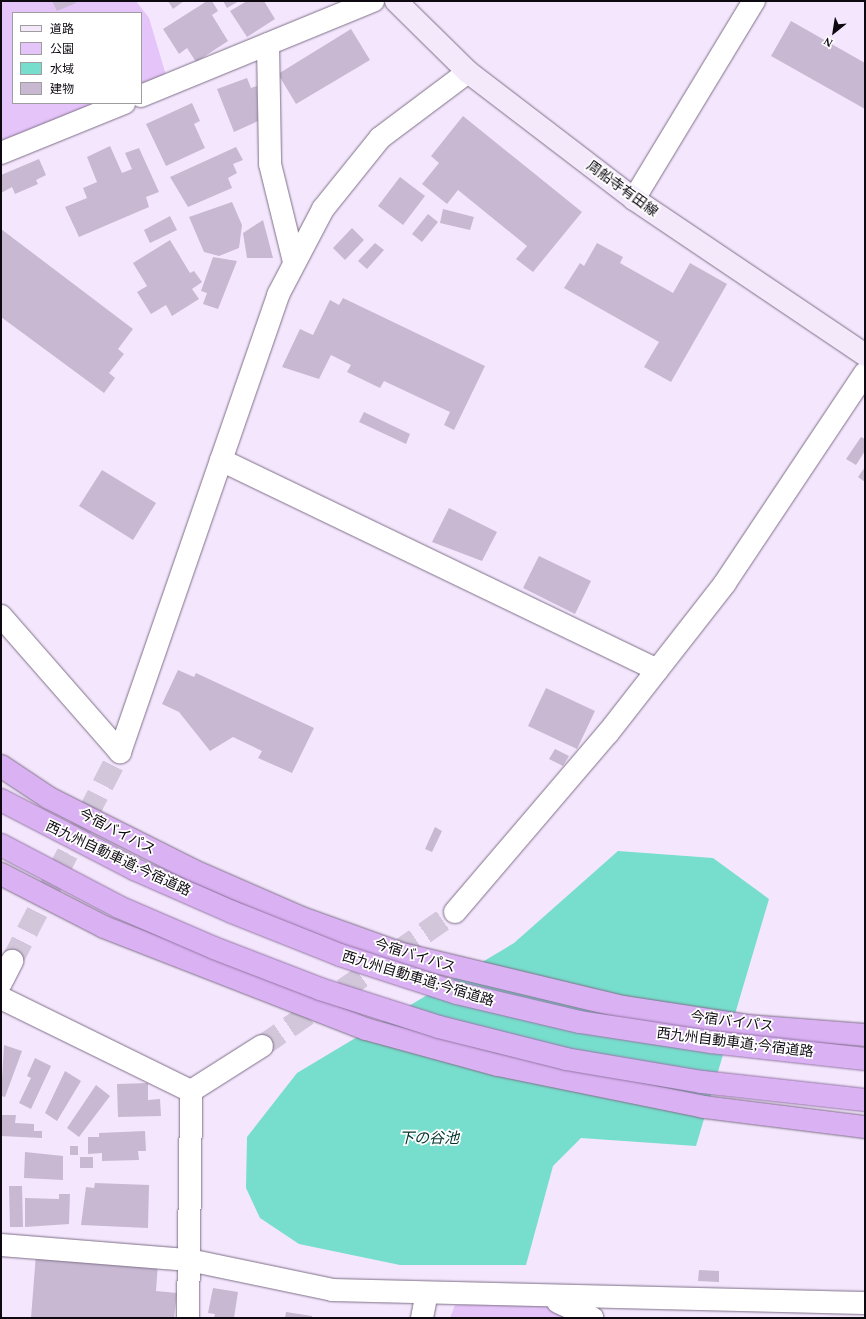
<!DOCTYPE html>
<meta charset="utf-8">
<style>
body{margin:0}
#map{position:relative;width:866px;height:1319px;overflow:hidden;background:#f4e7fd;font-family:"Times New Roman","Noto Sans JP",serif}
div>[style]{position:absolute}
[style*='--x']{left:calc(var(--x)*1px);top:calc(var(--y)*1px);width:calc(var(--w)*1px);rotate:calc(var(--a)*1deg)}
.green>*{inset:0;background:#e5c4f9}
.water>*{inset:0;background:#7dc}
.building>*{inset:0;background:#c8b8d2}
.street-tunnel>*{height:22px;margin-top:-11px;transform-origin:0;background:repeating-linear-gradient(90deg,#d2c6da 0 22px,transparent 0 33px)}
.roads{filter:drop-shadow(0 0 1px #7e6f87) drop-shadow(0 0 1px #7e6f87)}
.street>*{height:22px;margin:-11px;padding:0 11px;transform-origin:11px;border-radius:11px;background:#fff}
.secondary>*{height:22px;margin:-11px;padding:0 11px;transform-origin:11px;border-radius:11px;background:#f4e8fb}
.highway>*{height:22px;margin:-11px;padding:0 11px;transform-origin:11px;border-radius:11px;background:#dab1f3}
.bridges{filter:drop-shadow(0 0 1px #9376a4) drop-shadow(0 0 1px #9376a4)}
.highway-bridge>*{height:22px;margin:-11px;padding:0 11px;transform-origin:11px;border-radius:11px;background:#dab1f3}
span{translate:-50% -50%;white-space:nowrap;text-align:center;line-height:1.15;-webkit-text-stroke:3.5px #fff;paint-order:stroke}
.street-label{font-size:14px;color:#0e0911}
.water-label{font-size:15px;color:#00322c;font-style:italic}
.frame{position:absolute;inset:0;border:2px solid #0e0911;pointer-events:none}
.legend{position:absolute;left:12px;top:12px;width:130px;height:92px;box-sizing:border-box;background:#fff;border:1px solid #9f9da0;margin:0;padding:5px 7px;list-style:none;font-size:12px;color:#0e0911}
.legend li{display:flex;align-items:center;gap:8px;height:20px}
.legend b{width:20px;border:1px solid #9f9da0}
.north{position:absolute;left:814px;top:12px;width:40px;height:40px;-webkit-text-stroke:3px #fff;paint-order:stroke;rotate:210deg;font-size:11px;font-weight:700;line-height:16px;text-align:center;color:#0e0911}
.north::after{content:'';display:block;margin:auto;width:14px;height:18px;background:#0e0911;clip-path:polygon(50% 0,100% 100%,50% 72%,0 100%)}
</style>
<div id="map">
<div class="green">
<i style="clip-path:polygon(6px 1px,136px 1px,149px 18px,169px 85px,141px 96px,141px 13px,13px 13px,13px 103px,124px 103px,1px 153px,1px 3px)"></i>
<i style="clip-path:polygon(455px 1305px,559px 1305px,577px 1318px,450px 1318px)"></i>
</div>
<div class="water">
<i style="clip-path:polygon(618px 851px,713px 858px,769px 899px,696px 1146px,581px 1138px,553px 1166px,526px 1265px,400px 1265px,299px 1244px,260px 1218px,246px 1188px,247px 1137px,297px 1073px,514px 943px)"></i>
</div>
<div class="building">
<i style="clip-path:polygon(52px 1px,75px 1px,76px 3px,57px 11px)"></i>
<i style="clip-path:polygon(168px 1px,184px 1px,173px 9px)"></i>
<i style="clip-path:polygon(207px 1px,212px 1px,218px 11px,212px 15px,228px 41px,196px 62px,187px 48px,179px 54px,163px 29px)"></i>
<i style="clip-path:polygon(223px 1px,239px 1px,227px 8px)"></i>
<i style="clip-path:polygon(247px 1px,264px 1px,275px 19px,247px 37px,230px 11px)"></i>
<i style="clip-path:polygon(791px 21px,865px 63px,865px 109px,771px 56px)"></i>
<i style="clip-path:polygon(351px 29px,370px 60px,296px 104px,278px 74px)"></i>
<i style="clip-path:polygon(247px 78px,251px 88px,257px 86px,258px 121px,234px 132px,217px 89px)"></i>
<i style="clip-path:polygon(192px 103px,200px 121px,194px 124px,205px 148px,166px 166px,146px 124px)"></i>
<i style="clip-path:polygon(463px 116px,582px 212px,533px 272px,516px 259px,527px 246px,458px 190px,447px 204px,422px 184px,439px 163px,431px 156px)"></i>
<i style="clip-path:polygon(110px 146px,122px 173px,132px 169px,125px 153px,139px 148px,159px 192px,146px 197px,149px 207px,79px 237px,65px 207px,87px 198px,83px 188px,97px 182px,87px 157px)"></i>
<i style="clip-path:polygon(236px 147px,243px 160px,233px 164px,237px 173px,228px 178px,232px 188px,188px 207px,170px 177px)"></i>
<i style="clip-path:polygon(39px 159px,46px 175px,36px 180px,38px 184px,15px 194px,12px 187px,1px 193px,1px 175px)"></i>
<i style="clip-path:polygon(400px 177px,425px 196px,403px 225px,378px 206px)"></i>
<i style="clip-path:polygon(232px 202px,242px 225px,239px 248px,219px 256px,204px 252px,189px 217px)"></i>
<i style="clip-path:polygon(443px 209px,474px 217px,470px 230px,440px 223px)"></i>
<i style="clip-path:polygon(428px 214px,438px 222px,422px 242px,412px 234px)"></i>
<i style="clip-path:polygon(170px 216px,177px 230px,150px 243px,144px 230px)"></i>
<i style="clip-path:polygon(263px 220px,273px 258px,247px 258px,243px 233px)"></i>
<i style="clip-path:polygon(352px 228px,364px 240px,345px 260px,333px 248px)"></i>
<i style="clip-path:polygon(1px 229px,133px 329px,118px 349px,124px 354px,109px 373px,115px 378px,104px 393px,1px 317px)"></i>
<i style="clip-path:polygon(170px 240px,190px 273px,194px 271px,202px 282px,192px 289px,199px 299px,172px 316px,166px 305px,151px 314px,137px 292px,147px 286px,133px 263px)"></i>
<i style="clip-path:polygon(375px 243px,384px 250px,367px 269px,358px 261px)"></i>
<i style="clip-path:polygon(597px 243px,623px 257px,620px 263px,673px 293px,690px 263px,727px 284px,671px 382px,644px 367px,659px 342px,564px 288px,580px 263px,584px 266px)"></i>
<i style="clip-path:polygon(213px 257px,237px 261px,218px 309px,203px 304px,207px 293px,201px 291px)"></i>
<i style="clip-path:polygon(343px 298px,485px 366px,454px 430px,444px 425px,450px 412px,384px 381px,380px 388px,347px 372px,351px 365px,331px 355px,319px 379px,282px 367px,300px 329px,313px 335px,330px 300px,339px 305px)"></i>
<i style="clip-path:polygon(364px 412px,410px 434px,406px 444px,359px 422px)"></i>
<i style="clip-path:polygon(861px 437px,865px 439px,865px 451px,856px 465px,846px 459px)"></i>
<i style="clip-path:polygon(865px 467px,865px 482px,858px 477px)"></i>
<i style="clip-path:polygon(102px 470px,156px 503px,133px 540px,79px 506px)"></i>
<i style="clip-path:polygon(449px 508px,497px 532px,482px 561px,432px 542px)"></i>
<i style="clip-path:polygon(539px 556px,591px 581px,575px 614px,523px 588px)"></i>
<i style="clip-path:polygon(178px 670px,194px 677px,196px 673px,314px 728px,292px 773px,258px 758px,262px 751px,233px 737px,210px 751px,179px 712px,162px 704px)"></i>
<i style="clip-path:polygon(546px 688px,595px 711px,577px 749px,528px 726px)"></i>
<i style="clip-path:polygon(555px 749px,569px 756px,563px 766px,549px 759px)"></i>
<i style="clip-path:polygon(435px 827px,442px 831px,432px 852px,425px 849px)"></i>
<i style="clip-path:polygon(4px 1045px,22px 1051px,5px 1097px,1px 1096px)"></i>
<i style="clip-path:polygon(35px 1058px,51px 1066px,31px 1109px,19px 1103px,31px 1078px,27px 1076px)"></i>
<i style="clip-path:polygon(65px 1071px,81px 1081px,57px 1121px,45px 1113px)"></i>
<i style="clip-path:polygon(148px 1083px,148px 1100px,160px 1099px,161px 1116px,118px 1117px,117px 1084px)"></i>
<i style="clip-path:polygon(96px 1085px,110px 1096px,79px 1137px,67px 1128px)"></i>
<i style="clip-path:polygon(1px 1115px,16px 1115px,15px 1123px,34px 1124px,34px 1131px,42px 1131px,42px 1138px,1px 1136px)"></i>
<i style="clip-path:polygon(145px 1131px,146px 1151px,138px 1151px,139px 1160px,102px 1161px,102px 1153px,88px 1154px,88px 1137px,99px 1137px,99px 1133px)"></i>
<i style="clip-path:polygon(70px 1146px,78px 1146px,78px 1155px,70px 1155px)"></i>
<i style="clip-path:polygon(25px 1152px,63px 1156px,63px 1180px,24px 1178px)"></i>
<i style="clip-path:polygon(80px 1157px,93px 1157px,93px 1168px,80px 1168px)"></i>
<i style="clip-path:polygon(95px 1183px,149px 1185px,148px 1228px,81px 1225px,86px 1187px,94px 1188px)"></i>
<i style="clip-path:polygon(9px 1186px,22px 1186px,23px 1227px,10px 1227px)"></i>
<i style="clip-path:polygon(59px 1194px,70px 1194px,69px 1224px,25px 1227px,25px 1198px,59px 1199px)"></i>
<i style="clip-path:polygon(36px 1254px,158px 1263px,156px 1291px,177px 1293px,174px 1318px,31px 1318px)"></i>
<i style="clip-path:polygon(699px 1270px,719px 1271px,719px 1282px,698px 1281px)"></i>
<i style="clip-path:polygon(213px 1288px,238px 1292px,234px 1318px,214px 1318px,215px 1314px,208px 1313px)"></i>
<i style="clip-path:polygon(286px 1312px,312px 1316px,312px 1318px,285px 1318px)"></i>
</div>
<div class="street-tunnel">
<i style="--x:12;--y:961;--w:235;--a:-62.7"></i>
<i style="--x:262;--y:1046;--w:235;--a:-34.8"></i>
</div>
<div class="roads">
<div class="street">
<i style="--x:268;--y:44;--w:120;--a:89"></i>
<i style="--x:270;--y:164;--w:101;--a:76.2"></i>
<i style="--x:141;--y:96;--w:251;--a:-22.3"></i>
<i style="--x:1;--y:153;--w:133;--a:-22.1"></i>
<i style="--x:634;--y:199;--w:232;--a:-58.8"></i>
<i style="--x:221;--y:460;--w:484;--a:25.7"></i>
<i style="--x:1;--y:616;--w:181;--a:48.8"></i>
<i style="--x:120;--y:752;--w:484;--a:-70.9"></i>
<i style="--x:278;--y:295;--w:97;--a:-62.4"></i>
<i style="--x:323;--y:209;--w:91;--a:-51.2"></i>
<i style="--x:380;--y:138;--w:110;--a:-36.9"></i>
<i style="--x:455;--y:912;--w:235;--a:-49.5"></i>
<i style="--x:608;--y:733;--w:190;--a:-52"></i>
<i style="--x:725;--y:583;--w:252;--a:-56.3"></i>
<i style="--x:1;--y:983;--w:25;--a:-63"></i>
<i style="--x:1;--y:998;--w:212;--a:26.1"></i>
<i style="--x:191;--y:1091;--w:84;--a:-32.4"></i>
<i style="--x:1;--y:1245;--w:189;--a:4.6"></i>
<i style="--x:189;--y:1260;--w:146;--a:11.8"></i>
<i style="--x:332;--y:1290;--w:533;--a:1.4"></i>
<i style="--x:558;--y:1302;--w:38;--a:25"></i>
<i style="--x:188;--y:1318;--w:227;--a:-89.2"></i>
<i style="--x:422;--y:1318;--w:25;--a:-79"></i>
</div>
<div class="secondary">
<i style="--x:396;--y:1;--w:101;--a:44.6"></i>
<i style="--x:468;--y:72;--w:209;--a:37.4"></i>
<i style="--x:634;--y:199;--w:279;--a:34"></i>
</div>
<div class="highway">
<i style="--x:1;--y:766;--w:58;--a:33.7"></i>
<i style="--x:49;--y:798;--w:160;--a:26.7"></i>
<i style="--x:192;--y:870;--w:120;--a:23.6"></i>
<i style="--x:302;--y:918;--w:106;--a:19.8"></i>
<i style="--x:402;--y:954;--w:227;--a:13.5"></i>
<i style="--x:623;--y:1007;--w:126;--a:8.6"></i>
<i style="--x:748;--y:1026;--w:117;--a:4.4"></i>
<i style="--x:1;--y:874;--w:116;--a:27.2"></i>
<i style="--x:104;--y:927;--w:281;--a:21.3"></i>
<i style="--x:366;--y:1029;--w:137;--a:15.3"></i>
<i style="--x:498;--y:1065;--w:210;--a:11.5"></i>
<i style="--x:704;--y:1107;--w:162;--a:7.1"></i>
</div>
</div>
<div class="bridges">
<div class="highway-bridge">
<i style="--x:1;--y:800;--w:150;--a:27.4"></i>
<i style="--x:134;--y:869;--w:107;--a:23.7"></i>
<i style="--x:232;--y:912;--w:116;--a:21.7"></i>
<i style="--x:340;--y:955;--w:123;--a:18"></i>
<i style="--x:457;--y:993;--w:126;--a:13.3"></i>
<i style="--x:580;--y:1022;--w:133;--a:8.7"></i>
<i style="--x:711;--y:1042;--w:155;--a:6.3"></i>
<i style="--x:1;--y:845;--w:133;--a:27.7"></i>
<i style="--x:119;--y:907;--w:103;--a:23.3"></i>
<i style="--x:214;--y:948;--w:114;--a:21.1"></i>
<i style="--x:320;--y:989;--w:125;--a:17.7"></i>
<i style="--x:439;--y:1027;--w:131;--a:14.1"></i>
<i style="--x:566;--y:1059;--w:138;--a:9.6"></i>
<i style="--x:702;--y:1082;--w:164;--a:6.3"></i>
</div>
</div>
<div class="street-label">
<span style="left:622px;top:189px;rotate:36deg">周船寺有田線</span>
<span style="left:117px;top:832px;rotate:27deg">今宿バイパス</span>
<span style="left:118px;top:859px;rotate:25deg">西九州自動車道;今宿道路</span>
<span style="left:415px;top:956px;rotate:17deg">今宿バイパス</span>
<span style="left:418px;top:979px;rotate:17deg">西九州自動車道;今宿道路</span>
<span style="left:732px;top:1022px;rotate:7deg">今宿バイパス</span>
<span style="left:735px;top:1043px;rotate:7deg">西九州自動車道;今宿道路</span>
</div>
<div class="water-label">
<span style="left:429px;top:1139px">下の谷池</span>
</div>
<div class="frame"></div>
<ul class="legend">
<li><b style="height:5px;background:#f4e8fb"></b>道路</li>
<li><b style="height:11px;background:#e5c4f9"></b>公園</li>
<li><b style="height:11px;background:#7dc"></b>水域</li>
<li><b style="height:11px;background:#c8b8d2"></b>建物</li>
</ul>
<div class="north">N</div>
</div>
